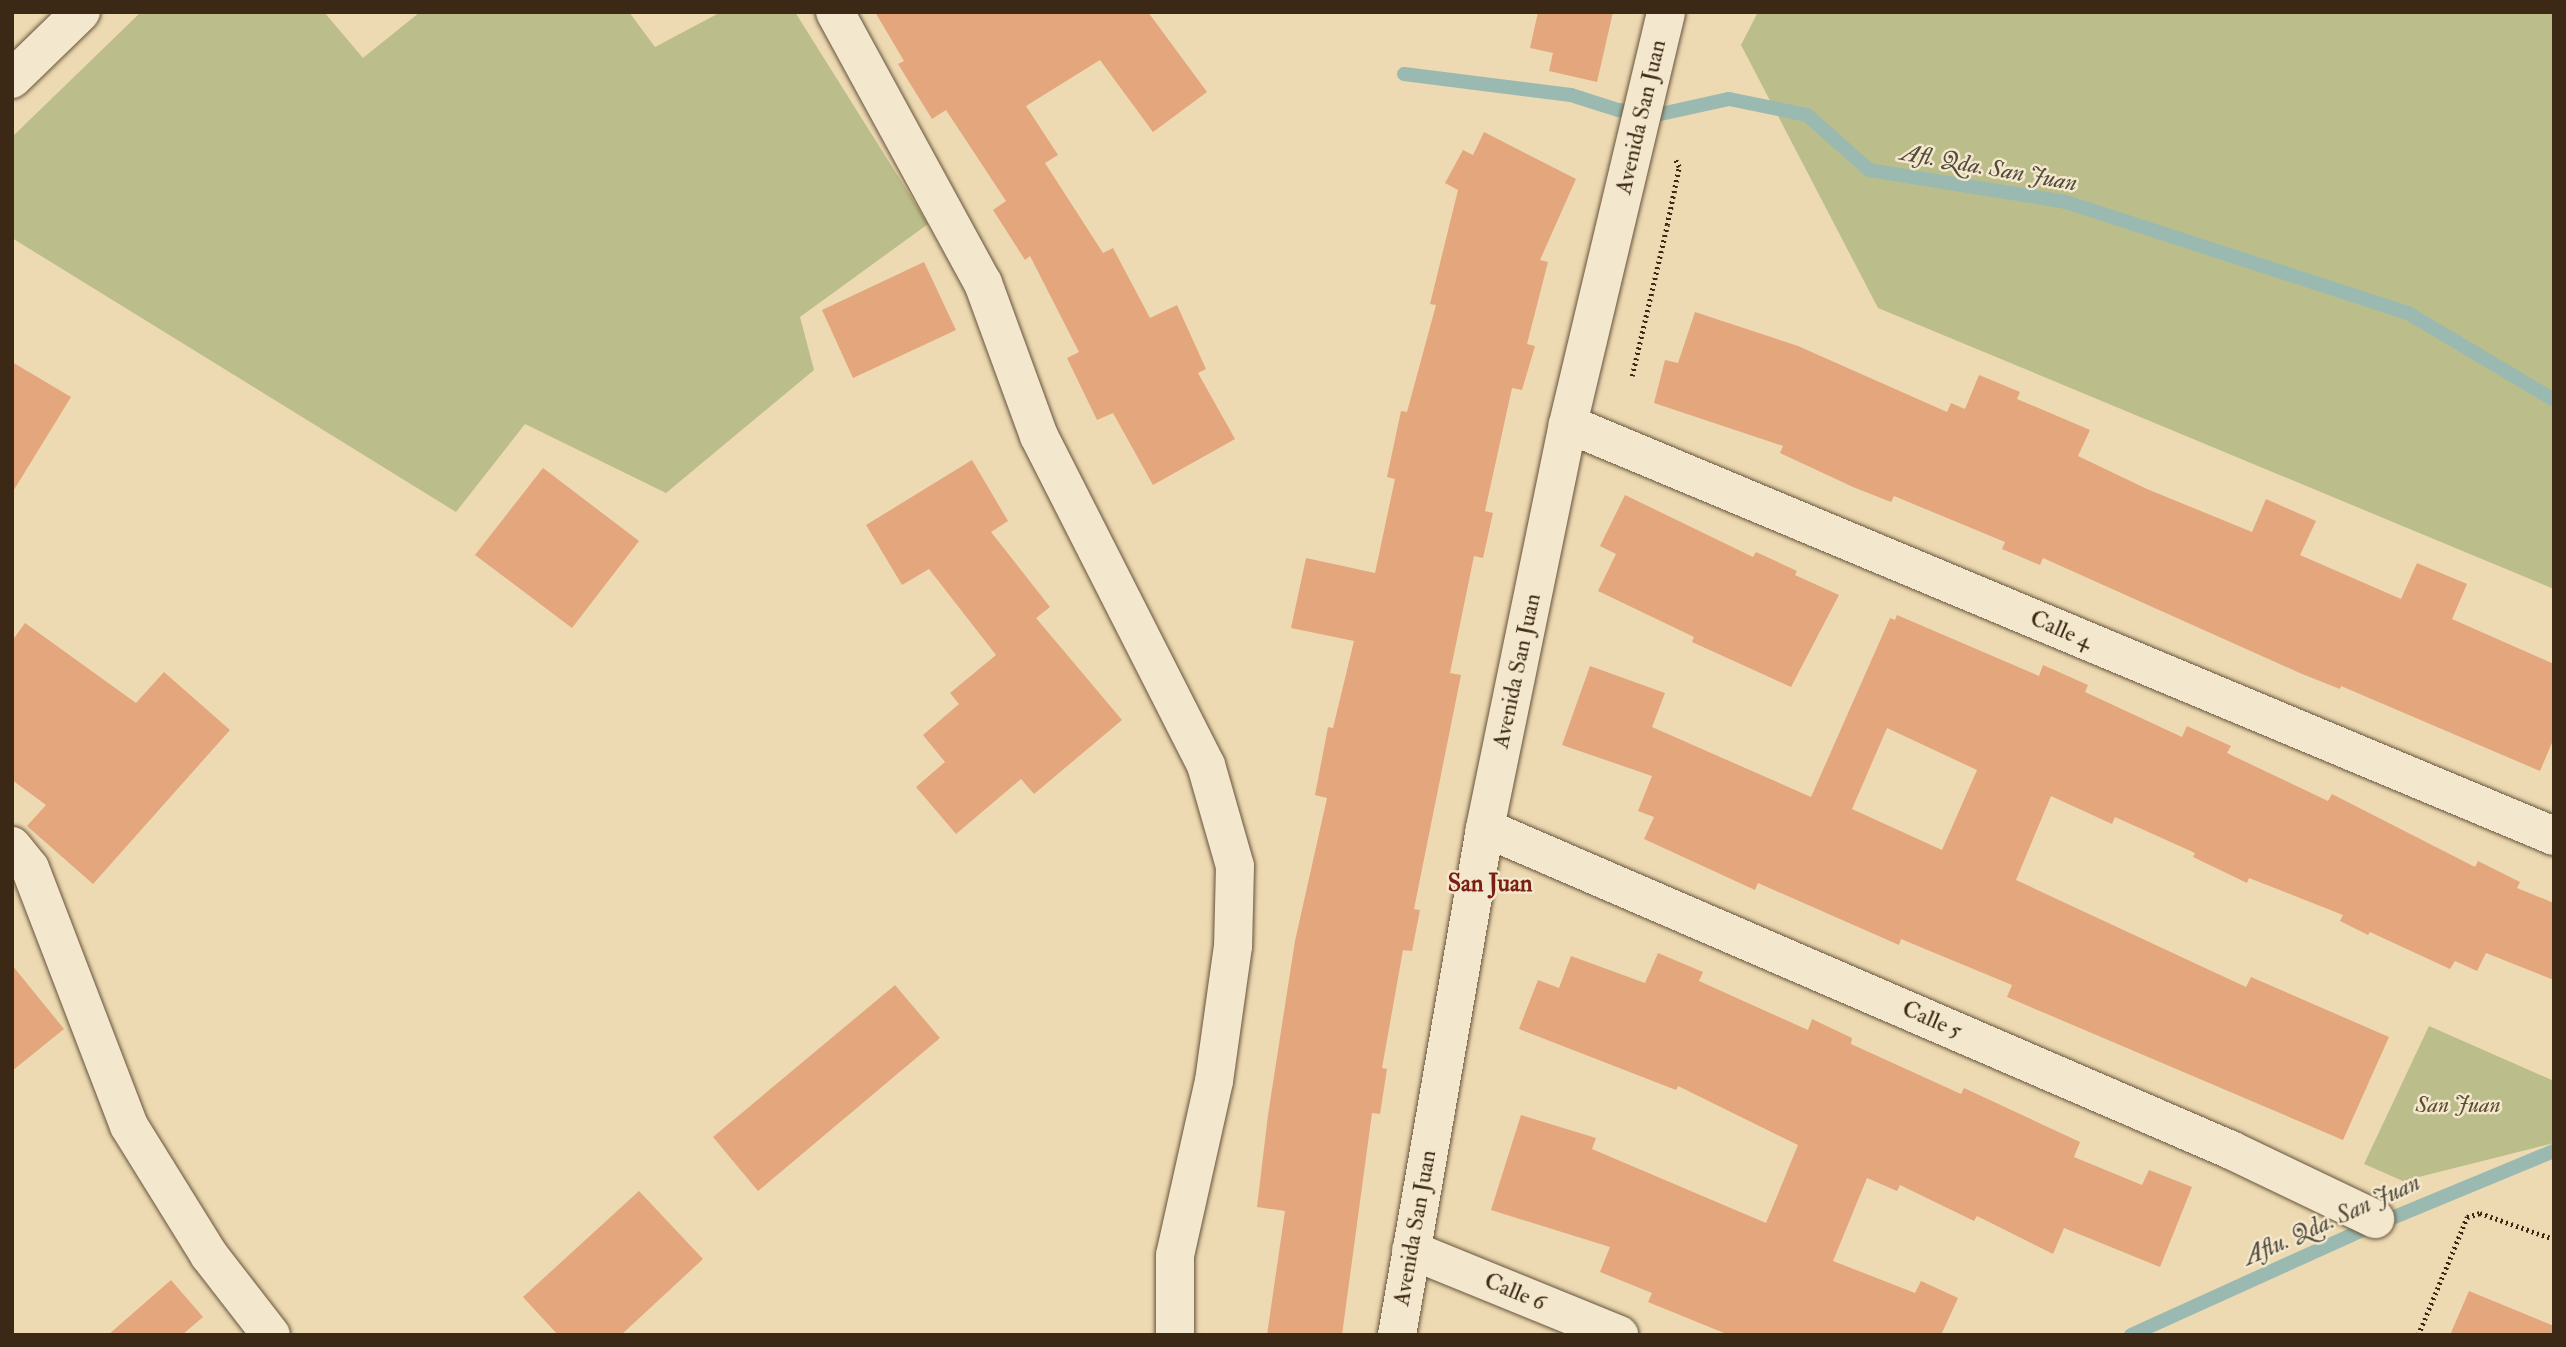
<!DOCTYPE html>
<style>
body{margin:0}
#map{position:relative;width:2566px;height:1347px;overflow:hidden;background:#eddab2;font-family:"IM FELL Double Pica",serif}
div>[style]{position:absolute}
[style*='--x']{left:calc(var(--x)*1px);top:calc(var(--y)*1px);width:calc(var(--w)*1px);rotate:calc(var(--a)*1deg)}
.green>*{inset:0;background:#bbbe8a}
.stream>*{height:14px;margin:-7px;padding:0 7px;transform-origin:7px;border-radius:7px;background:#9abab1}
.building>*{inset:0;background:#e4a67d}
.path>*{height:4.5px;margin-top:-2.25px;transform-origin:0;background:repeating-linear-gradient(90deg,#3b2815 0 2px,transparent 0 5.5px)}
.roads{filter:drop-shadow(0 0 2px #68543c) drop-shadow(0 0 2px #68543c)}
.street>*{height:38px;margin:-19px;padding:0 19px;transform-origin:19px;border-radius:19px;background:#f3e7cd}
.secondary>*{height:38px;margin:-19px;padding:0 19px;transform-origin:19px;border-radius:19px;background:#f3e7cd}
span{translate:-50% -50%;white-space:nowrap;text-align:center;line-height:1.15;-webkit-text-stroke:5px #f3e7cd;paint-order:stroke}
.street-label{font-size:23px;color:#3b2815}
.park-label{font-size:23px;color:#5b4e32;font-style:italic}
.water-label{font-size:24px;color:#534c3c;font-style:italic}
.neighbourhood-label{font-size:24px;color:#7a1f14;font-weight:700}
.frame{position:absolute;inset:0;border:14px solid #3b2815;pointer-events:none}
</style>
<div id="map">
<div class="green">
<i style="clip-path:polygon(141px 12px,324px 12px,363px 58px,420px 12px,629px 12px,655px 47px,721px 12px,795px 12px,928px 224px,800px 317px,814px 370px,666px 493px,525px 424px,456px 512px,12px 238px,12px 137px)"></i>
<i style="clip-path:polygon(1758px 12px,2554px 12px,2554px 589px,1878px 308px,1741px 45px)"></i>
<i style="clip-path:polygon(2429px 1026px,2554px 1081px,2554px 1143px,2403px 1181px,2364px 1164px)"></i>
</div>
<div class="stream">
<i style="--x:1404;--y:74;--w:168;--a:7.2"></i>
<i style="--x:1571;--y:95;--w:49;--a:17.7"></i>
<i style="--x:1618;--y:110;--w:38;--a:7"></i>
<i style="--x:1656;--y:115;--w:75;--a:-12.4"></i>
<i style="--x:1729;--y:99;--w:80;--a:11.6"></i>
<i style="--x:1807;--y:115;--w:83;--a:41.6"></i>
<i style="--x:1869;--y:170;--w:200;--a:9.2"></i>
<i style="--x:2066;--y:202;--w:360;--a:18"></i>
<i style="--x:2408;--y:313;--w:170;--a:30.8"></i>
<i style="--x:2131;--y:1335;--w:242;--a:-24.4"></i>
<i style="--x:2351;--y:1235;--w:220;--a:-22.5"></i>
</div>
<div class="building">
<i style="clip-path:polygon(875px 12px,1148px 12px,1207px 92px,1153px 132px,1100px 60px,1026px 106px,1058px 155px,1045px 163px,1103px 253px,1113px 248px,1150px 318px,1177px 305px,1206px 369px,1198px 373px,1235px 439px,1153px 485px,1113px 413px,1097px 420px,1067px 358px,1079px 352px,1030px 256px,1025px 260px,993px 210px,1006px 201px,946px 110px,932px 119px,898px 64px,904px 61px)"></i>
<i style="clip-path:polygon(1538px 12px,1613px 12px,1597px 82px,1549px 71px,1553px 53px,1530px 48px)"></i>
<i style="clip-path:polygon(1484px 132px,1576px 179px,1540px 260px,1548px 262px,1527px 344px,1535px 346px,1522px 390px,1512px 388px,1485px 511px,1493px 513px,1483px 558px,1474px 556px,1450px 673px,1461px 675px,1414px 909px,1420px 910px,1412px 951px,1403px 950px,1382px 1068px,1387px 1069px,1380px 1114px,1372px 1113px,1342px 1335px,1267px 1335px,1285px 1211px,1257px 1207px,1268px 1115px,1295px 941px,1327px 798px,1315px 795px,1328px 727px,1333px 728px,1354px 641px,1291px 628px,1306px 558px,1375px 573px,1395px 479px,1387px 477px,1401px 411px,1407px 412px,1436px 305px,1430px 304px,1458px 190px,1445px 183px,1463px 150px,1473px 155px)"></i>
<i style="clip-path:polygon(924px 262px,956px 330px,853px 378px,822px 310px)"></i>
<i style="clip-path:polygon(1695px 312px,1798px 346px,1947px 412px,1951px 403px,1965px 409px,1979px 375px,2020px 392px,2017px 399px,2090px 430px,2078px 456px,2147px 489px,2252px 532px,2266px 499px,2316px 521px,2300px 555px,2401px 599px,2417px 563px,2467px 584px,2452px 619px,2554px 664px,2554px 738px,2540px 771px,2341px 686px,2340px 689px,2302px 674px,2043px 558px,2040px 565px,2002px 549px,2005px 542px,1894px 496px,1891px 502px,1853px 487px,1780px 453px,1783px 446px,1654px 403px,1665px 360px,1678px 363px)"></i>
<i style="clip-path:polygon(12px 362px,71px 397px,12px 493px)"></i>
<i style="clip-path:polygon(972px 460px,1008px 521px,991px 532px,1050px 607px,1036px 618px,1122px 720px,1034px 794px,1021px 779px,956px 834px,916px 787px,945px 762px,923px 735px,959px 704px,950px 693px,996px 655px,929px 569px,902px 585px,866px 525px)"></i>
<i style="clip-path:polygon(543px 468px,639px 541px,572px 628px,475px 555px)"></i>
<i style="clip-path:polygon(1625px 495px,1753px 557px,1756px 552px,1797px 571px,1795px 575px,1839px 595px,1791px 687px,1692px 642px,1694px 637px,1598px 591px,1616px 554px,1600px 546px)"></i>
<i style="clip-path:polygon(evenodd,1897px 615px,2039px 676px,2043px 665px,2088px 685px,2085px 692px,2182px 737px,2187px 726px,2231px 746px,2227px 753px,2328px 801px,2332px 794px,2475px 867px,2478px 861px,2520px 882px,2517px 888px,2554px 903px,2554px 980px,2486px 953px,2477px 971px,2455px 961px,2450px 969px,2370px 932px,2368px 935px,2340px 921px,2343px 915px,2249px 878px,2247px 883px,2193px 857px,2195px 853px,2115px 817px,2112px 824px,2051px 796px,2016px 880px,2246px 987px,2251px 977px,2389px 1037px,2343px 1140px,2007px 997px,2012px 985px,1901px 939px,1899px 945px,1758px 883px,1755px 890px,1644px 839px,1654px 817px,1638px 811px,1652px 776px,1562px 745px,1590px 666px,1665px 693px,1652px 727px,1811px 797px,1890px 618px,1895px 620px,1897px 615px,1887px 728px,1977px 770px,1942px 850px,1852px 809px,1887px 728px)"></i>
<i style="clip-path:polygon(25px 623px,136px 703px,164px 672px,230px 730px,93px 884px,27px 826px,46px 805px,12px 780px,12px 641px)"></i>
<i style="clip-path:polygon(1658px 953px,1703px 972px,1699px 981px,1808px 1030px,1812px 1019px,1852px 1038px,1851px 1044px,1961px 1094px,1964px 1088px,2080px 1142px,2074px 1157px,2142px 1185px,2149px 1170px,2192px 1187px,2160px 1267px,2064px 1228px,2053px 1254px,1977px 1216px,1974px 1221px,1900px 1185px,1897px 1191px,1867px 1178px,1833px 1261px,1915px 1293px,1921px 1281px,1958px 1298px,1941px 1335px,1729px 1335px,1648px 1302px,1652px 1293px,1600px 1272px,1610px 1247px,1491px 1210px,1521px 1115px,1596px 1138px,1592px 1149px,1766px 1223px,1798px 1145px,1678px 1086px,1676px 1090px,1519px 1029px,1538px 980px,1559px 988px,1571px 956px,1645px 983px)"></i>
<i style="clip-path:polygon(12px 965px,64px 1029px,12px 1071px)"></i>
<i style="clip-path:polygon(895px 985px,940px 1038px,758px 1191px,713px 1137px)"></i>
<i style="clip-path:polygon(639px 1191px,703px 1259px,621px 1335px,558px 1335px,523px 1297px)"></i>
<i style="clip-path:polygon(171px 1280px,203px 1317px,182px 1335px,108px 1335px)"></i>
<i style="clip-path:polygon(2469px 1291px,2554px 1326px,2554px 1335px,2450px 1335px)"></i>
</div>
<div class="path">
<i style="--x:1632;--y:376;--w:155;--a:-76.9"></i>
<i style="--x:1667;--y:225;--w:59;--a:-78.3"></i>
<i style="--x:1679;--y:167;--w:9;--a:-117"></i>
<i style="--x:2418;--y:1335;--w:128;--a:-67.4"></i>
<i style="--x:2467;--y:1217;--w:14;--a:-17"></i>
<i style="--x:2480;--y:1213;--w:78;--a:19.4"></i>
</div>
<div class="roads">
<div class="street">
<i style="--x:835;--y:12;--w:309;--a:61.4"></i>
<i style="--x:983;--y:283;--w:163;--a:69.9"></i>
<i style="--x:1039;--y:436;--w:369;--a:63.1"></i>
<i style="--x:1206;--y:765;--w:105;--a:74"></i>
<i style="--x:1235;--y:866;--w:80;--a:91.4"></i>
<i style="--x:1233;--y:946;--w:136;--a:98"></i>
<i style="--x:1214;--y:1081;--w:178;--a:102.6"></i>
<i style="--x:1175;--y:1255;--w:80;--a:90"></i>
<i style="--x:1568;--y:424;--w:1069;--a:22.68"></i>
<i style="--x:1485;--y:828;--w:813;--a:23.35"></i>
<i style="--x:2231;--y:1150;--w:160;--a:25.6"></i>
<i style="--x:12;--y:846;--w:28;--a:51"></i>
<i style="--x:30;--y:868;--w:276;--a:69"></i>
<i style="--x:129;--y:1126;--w:152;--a:58.2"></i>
<i style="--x:209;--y:1255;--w:101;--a:52.2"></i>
<i style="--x:1411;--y:1250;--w:225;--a:22.2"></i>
<i style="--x:1397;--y:1335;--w:515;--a:-80.15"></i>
<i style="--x:1485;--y:828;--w:412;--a:-78.4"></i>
<i style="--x:1568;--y:424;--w:423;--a:-76.6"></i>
</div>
<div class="secondary">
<i style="--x:12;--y:79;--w:96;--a:-44.2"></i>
</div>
</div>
<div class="street-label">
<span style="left:1641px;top:117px;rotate:-77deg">Avenida San Juan</span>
<span style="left:2061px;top:630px;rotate:23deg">Calle 4</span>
<span style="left:1517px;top:671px;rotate:-78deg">Avenida San Juan</span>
<span style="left:1932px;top:1020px;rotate:23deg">Calle 5</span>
<span style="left:1415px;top:1228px;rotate:-80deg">Avenida San Juan</span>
<span style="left:1515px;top:1292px;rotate:22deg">Calle 6</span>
</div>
<div class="park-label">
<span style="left:2458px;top:1105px">San Juan</span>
</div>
<div class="water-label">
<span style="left:1989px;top:168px;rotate:10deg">Afl. Qda. San Juan</span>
<span style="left:2332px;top:1220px;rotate:-24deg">Aflu. Qda. San Juan</span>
</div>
<div class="neighbourhood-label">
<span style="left:1490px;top:884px">San Juan</span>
</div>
<div class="frame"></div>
</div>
